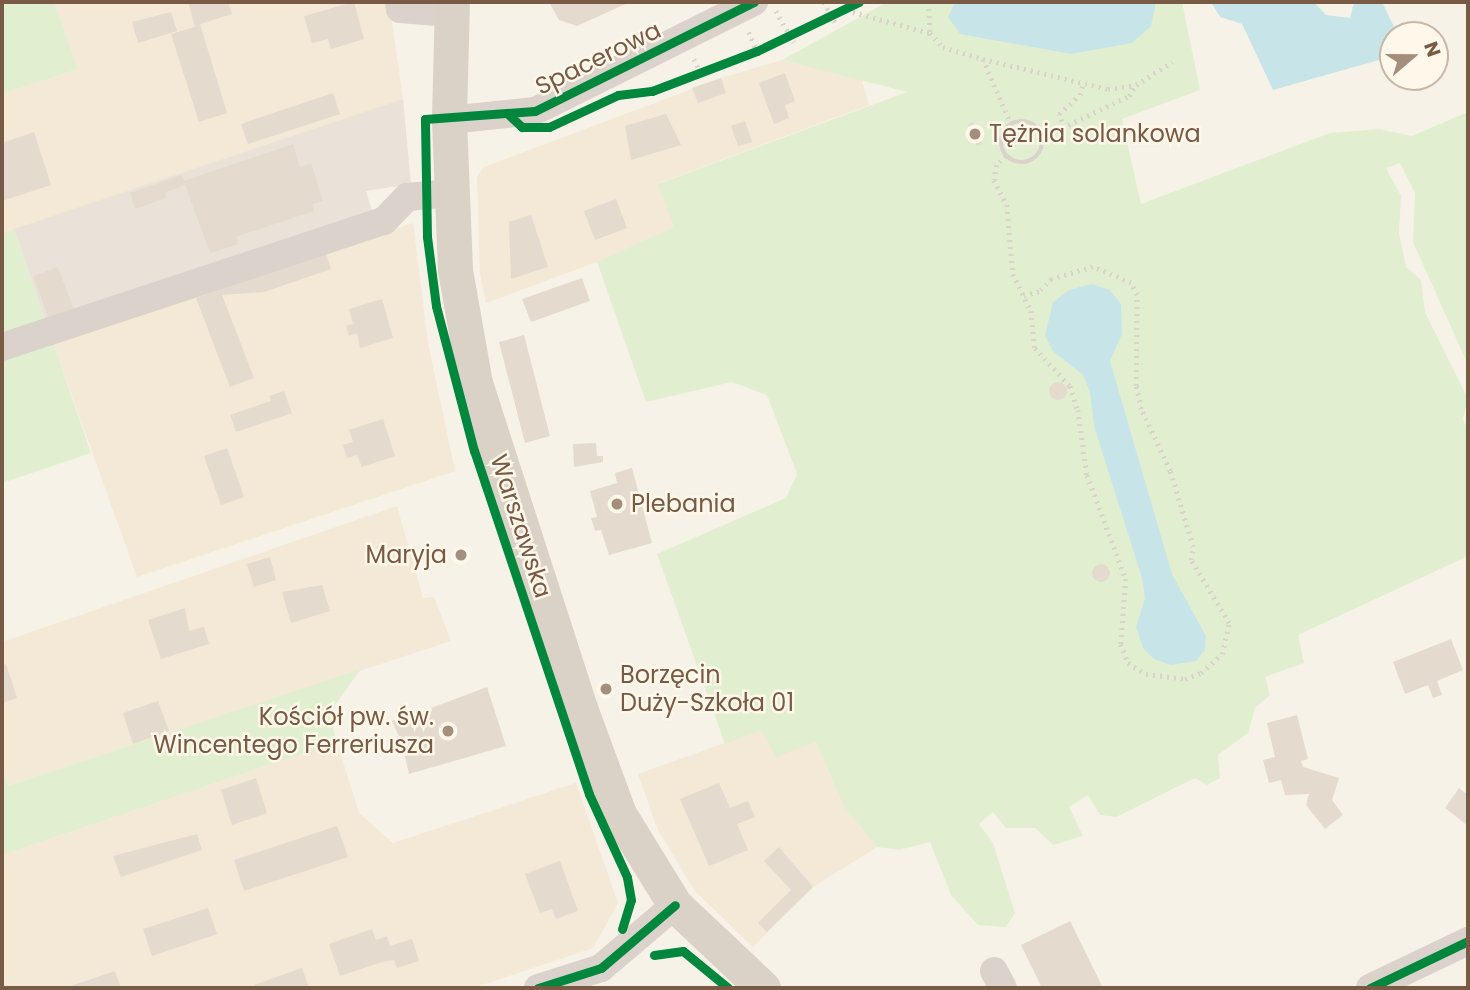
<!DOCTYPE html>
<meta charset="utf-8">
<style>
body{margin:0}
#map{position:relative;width:1470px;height:990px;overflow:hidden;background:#f7f2e7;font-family:Poppins,sans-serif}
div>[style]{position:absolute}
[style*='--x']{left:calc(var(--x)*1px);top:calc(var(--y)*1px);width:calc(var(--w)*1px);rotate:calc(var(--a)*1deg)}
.residential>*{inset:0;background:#f4e8d6}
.industrial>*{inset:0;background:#eae2d8}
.green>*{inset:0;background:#e1efd0}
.water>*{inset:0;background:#c7e5e9}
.building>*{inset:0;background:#e4dace}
.round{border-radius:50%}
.path>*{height:4.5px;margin-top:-2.25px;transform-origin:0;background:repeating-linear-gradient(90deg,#dad2cb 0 2px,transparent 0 7px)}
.path>.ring{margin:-2.25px;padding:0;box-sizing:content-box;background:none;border:4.5px solid #dad2cb;border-radius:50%}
.minor>*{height:28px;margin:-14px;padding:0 14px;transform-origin:14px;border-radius:14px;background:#dad2cb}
.major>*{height:35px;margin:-17.5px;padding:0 17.5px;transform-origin:17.5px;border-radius:17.5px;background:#dad2c6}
.cycleway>*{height:9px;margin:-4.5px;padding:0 4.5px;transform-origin:4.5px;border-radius:4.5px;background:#00873e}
.dots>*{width:19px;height:19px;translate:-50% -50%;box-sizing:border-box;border:4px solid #fff7e9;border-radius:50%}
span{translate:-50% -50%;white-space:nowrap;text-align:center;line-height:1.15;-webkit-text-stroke:5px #fff7e9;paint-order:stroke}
.street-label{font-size:24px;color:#785a45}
.poi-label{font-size:24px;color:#785a45}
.left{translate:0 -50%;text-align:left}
.right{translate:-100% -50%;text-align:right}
.frame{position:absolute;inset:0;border:4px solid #785a45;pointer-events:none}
.north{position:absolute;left:1379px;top:21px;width:70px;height:70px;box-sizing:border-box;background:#fff7e9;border:2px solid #c9b8a7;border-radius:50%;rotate:70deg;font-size:19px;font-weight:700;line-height:28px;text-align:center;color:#785a45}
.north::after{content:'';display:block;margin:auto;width:24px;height:32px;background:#a48f7e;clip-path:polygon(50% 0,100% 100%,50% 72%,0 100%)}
</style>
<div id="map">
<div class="residential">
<i style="clip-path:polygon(54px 2px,389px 2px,403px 99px,2px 234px,2px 94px,78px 69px)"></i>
<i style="clip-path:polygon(782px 60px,862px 80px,869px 105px,659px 183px,675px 227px,597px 262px,486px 303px,480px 274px,477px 177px,484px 167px,721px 78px)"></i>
<i style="clip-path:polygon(413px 223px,428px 343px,455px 471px,137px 577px,53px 343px)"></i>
<i style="clip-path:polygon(397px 506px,423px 598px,434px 597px,451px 641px,8px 786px,2px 769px,2px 642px)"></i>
<i style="clip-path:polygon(761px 730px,816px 742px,844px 807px,877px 847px,813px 887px,753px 947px,694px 890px,657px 828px,638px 774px)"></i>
<i style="clip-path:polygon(337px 742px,359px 813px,393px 843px,576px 783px,618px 903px,593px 948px,473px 988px,121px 988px,115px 971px,62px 988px,2px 988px,2px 855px)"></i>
</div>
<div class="industrial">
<i style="clip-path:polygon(403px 99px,411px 184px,366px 191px,379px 234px,53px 343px,14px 229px)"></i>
</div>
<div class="green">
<i style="clip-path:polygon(2px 2px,54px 2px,78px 69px,2px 94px)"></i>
<i style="clip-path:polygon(887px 2px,1182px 2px,1200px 90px,1122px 119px,1141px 204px,1330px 133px,1379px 129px,1412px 136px,1468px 112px,1468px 365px,1413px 242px,1415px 193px,1400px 163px,1386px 168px,1401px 196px,1399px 233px,1406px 267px,1421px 280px,1425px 312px,1468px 399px,1463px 419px,1468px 431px,1468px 556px,1298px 635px,1304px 663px,1265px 677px,1270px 695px,1255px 708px,1248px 733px,1218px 755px,1220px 778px,1207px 785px,1195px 778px,1116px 817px,1100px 815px,1088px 795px,1069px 807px,1083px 836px,1053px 845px,1035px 828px,1006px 828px,993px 812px,979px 824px,993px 843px,1015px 913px,1006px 927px,978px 925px,951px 895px,930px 842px,899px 850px,877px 847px,844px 807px,816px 742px,776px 757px,761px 730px,725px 744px,657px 554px,786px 498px,797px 474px,767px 395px,732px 382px,646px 402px,597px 262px,674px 227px,658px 184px,907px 92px,782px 60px)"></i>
<i style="clip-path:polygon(14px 229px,91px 453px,2px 483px,2px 234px)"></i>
<i style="clip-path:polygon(361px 669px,329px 713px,337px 742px,2px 855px,2px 769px,8px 786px)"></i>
</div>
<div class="water">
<i style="clip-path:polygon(955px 2px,1156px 2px,1151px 26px,1132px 43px,1071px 54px,960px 34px,948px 17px)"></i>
<i style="clip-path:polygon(1211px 2px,1314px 2px,1326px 15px,1350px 18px,1354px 2px,1382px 2px,1398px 35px,1393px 35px,1393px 56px,1273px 90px,1242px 24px,1220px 17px)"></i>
<i style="clip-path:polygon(1092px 284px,1110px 290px,1121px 304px,1122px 334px,1110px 361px,1172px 574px,1206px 636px,1205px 650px,1196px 661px,1171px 665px,1154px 659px,1143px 648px,1136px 627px,1145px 598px,1142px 578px,1094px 426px,1090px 392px,1083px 375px,1053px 351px,1045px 336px,1053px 302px,1069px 290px)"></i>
</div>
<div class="building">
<i style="clip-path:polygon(188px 2px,228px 2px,232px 14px,200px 24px,227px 113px,199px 122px,171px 34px,195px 27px)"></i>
<i style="clip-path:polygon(354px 2px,364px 39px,331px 49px,328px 39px,312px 43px,304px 16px)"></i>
<i style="clip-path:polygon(549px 2px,630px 2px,577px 26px,559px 20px)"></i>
<i style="clip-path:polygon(171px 12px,177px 31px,138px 43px,132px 22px)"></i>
<i style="clip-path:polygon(785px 73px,795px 101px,785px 105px,789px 118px,774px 124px,759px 83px)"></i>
<i style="clip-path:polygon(721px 78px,726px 93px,698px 103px,692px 88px)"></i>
<i style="clip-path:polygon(333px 93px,340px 114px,248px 144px,241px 124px)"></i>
<i style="clip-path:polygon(666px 114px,681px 145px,631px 160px,625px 126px)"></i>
<i style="clip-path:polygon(745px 121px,752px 142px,738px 146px,731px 126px)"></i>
<i style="clip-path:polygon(973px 122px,982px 144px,977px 146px,968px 124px)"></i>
<i style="clip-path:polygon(34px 132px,51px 185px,2px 201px,2px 143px)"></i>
<i style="clip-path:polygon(293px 144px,300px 167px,311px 163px,323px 201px,312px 204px,314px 211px,236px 237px,238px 244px,210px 253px,185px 185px,165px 193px,166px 198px,135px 209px,130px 193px,182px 175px,184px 181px)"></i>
<i style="clip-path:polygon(616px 199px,627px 228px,595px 240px,584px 211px)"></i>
<i style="clip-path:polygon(531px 215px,548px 267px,511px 279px,509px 222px)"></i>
<i style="clip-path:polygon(326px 253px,331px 269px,264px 292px,222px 295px,254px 378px,230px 387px,196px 298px)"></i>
<i style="clip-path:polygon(58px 267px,77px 318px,52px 327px,33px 276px)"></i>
<i style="clip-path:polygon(582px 278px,590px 301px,531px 322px,522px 299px)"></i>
<i style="clip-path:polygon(382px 299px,393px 338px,360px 348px,357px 333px,349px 336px,346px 326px,353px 324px,349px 309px)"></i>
<i style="clip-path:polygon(524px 335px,550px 436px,525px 443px,499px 342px)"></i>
<i class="round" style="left:1049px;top:382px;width:18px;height:18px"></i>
<i style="clip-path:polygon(284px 391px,292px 413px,236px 432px,230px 415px,271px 401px,269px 396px)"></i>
<i style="clip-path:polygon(383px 419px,395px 456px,362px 467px,357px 455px,347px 458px,343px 445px,353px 442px,349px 430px)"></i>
<i style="clip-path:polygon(596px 443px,597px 456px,603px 456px,603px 462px,574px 467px,573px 444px)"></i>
<i style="clip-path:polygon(227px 448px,244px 497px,221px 505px,204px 456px)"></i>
<i style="clip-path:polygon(632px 468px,652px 543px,609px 555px,601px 530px,595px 531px,591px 518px,597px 517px,590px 491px,617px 483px,615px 473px)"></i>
<i style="clip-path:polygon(270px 557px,276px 580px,254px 587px,247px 564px)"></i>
<i class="round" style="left:1092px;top:564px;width:18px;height:18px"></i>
<i style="clip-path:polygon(322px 585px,330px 611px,291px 623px,282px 592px)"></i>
<i style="clip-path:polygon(185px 608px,189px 631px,204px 627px,209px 644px,161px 659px,148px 620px)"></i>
<i style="clip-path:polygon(1451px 639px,1463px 670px,1437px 681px,1442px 695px,1433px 698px,1428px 685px,1405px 694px,1393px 662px)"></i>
<i style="clip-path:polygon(6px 664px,17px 698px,2px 703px,2px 666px)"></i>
<i style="clip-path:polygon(487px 687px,506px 746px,409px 774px,404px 752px,397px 755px,393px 744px,401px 741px,392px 721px,398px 719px,396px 711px,407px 707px,410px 716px)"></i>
<i style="clip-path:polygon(158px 701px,169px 731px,133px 744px,123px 713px)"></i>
<i style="clip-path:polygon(1297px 715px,1308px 759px,1301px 761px,1303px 767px,1339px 778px,1332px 800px,1343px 815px,1325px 829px,1306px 805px,1309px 794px,1285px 795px,1281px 780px,1269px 783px,1263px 760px,1275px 757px,1267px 723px)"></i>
<i style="clip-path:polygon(256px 778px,267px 813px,232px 825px,221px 790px)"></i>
<i style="clip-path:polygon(719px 783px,730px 808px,748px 801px,755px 817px,737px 824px,748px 850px,709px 866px,680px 799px)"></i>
<i style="clip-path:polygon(1459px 788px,1468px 795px,1468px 826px,1445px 808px)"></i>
<i style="clip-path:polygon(337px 826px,348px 857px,244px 891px,234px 860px)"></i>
<i style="clip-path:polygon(197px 834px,202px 850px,121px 877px,113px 856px)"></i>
<i style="clip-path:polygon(779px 847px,813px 887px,767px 932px,758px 923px,791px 890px,764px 861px)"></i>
<i style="clip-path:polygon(560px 861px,578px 911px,556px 919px,552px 909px,540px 913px,525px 874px)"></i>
<i style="clip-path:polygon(208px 908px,217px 934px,152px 956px,143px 929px)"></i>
<i style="clip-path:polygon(1070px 921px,1103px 988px,1042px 988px,1021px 945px)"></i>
<i style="clip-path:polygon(372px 929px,376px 940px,387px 936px,390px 946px,412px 939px,419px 961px,397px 968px,394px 960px,382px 962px,340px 976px,329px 944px)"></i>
<i style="clip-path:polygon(302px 968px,309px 988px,255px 988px,254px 985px)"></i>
<i style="clip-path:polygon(115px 971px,121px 988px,64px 988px)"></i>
</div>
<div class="path">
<i style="--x:824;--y:2;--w:23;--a:61"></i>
<i style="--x:929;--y:2;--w:31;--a:88"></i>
<i style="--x:930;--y:33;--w:19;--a:47"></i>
<i style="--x:943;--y:47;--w:42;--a:16.7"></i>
<i style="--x:983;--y:59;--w:129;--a:13.5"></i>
<i style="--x:1108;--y:89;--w:28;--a:-8"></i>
<i style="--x:1136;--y:85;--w:43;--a:-32.6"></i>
<i style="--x:776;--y:11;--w:36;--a:60"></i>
<i style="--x:853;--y:12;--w:80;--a:15.3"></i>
<i style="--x:749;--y:32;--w:27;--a:68"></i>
<i style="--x:694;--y:59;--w:20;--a:63"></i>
<i style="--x:983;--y:59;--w:71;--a:66.7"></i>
<i class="ring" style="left:1001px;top:121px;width:37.5px;height:37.5px"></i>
<i style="--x:1064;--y:128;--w:15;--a:-110"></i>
<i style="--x:1059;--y:114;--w:28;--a:-42"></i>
<i style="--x:1080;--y:95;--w:12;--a:-76"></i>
<i style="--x:1043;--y:137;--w:95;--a:-25.5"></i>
<i style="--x:1129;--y:96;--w:13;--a:-58"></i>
<i style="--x:1006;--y:156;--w:13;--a:135"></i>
<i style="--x:997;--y:165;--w:15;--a:101"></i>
<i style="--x:994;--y:180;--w:28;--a:63"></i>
<i style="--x:1007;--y:205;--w:69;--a:85"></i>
<i style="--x:1013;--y:274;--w:41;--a:64.1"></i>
<i style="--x:1031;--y:311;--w:37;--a:84"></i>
<i style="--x:1035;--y:348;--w:52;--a:47.4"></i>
<i style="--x:1070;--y:386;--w:25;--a:72"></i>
<i style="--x:1078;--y:410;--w:66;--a:82.1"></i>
<i style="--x:1087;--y:475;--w:111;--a:69.4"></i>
<i style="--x:1126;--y:579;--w:65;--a:94.4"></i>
<i style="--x:1121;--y:644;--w:20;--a:70"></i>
<i style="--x:1128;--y:663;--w:21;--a:31"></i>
<i style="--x:1146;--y:674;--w:39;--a:7"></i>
<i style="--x:1185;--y:679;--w:17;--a:-21"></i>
<i style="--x:1201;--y:673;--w:28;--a:-42"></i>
<i style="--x:1222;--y:654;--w:32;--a:-77"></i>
<i style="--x:1229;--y:623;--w:74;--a:-121.1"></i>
<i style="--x:1191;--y:560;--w:13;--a:-81"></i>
<i style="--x:1193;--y:547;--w:79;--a:-106.8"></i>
<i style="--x:1170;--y:471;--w:68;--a:-115.1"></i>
<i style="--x:1141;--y:409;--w:24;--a:-102"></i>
<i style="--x:1136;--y:386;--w:91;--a:-89.4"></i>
<i style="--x:1137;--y:295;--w:13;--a:-117"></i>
<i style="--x:1131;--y:283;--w:41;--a:-157.2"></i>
<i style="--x:1093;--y:267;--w:43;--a:163.7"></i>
<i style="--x:1052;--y:279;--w:18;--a:135"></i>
<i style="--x:1039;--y:292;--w:16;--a:165"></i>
</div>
<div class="minor">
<i style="--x:399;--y:2;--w:7;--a:82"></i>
<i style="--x:400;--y:9;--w:51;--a:4.5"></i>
<i style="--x:449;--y:120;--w:86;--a:-6"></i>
<i style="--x:535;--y:111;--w:245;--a:-26.5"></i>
<i style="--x:2;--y:347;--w:402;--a:-18.3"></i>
<i style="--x:384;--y:221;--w:33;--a:-46"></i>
<i style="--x:407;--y:197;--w:45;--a:-5.1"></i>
<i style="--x:994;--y:971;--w:19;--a:62"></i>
<i style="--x:538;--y:988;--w:66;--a:-17.6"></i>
<i style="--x:601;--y:968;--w:97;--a:-40.4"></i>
<i style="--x:1370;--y:988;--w:109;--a:-25.6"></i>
</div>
<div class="major">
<i style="--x:452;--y:2;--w:118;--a:91.5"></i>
<i style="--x:449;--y:120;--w:150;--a:87.7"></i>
<i style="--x:455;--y:270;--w:115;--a:80"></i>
<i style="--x:475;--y:383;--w:342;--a:72.1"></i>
<i style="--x:580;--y:708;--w:113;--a:69.8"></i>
<i style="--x:619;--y:814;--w:107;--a:58.4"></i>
<i style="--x:675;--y:905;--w:121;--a:43.3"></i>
</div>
<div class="cycleway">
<i style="--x:509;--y:115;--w:18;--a:43"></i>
<i style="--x:522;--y:127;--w:27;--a:0"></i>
<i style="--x:549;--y:127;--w:76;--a:-24.9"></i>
<i style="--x:618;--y:95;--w:34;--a:-7"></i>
<i style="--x:652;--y:91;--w:112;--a:-20.9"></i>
<i style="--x:757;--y:51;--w:113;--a:-25.7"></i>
<i style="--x:622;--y:929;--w:30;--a:-73"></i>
<i style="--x:631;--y:900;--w:23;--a:-100"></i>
<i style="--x:627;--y:877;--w:91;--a:-114.6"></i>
<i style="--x:589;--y:794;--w:362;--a:-108.5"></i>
<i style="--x:474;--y:451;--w:150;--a:-104.7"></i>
<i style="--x:436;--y:306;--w:70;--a:-97.4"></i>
<i style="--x:427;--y:237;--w:118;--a:-91"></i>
<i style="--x:425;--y:119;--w:110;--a:-4.2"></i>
<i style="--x:535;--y:111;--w:245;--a:-26.5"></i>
<i style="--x:654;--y:955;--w:29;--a:-8"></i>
<i style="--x:683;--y:951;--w:58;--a:39.4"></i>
<i style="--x:538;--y:988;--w:66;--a:-17.6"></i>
<i style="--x:601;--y:968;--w:97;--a:-40.4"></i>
<i style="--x:1370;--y:988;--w:109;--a:-25.6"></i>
</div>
<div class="dots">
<i style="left:975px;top:134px;background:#a48f7e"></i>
<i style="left:617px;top:504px;background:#a48f7e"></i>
<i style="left:461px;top:555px;background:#a48f7e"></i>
<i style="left:606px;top:689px;background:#a48f7e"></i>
<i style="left:448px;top:731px;background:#a48f7e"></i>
</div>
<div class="street-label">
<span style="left:598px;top:58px;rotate:-26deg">Spacerowa</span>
<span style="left:521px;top:526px;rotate:72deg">Warszawska</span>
</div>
<div class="poi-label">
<span class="left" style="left:989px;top:134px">Tężnia solankowa</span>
<span class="left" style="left:631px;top:504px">Plebania</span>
<span class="right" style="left:447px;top:555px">Maryja</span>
<span class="left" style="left:620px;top:689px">Borzęcin<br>Duży-Szkoła 01</span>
<span class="right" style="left:434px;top:731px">Kościół pw. św.<br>Wincentego Ferreriusza</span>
</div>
<div class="frame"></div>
<div class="north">N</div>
</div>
